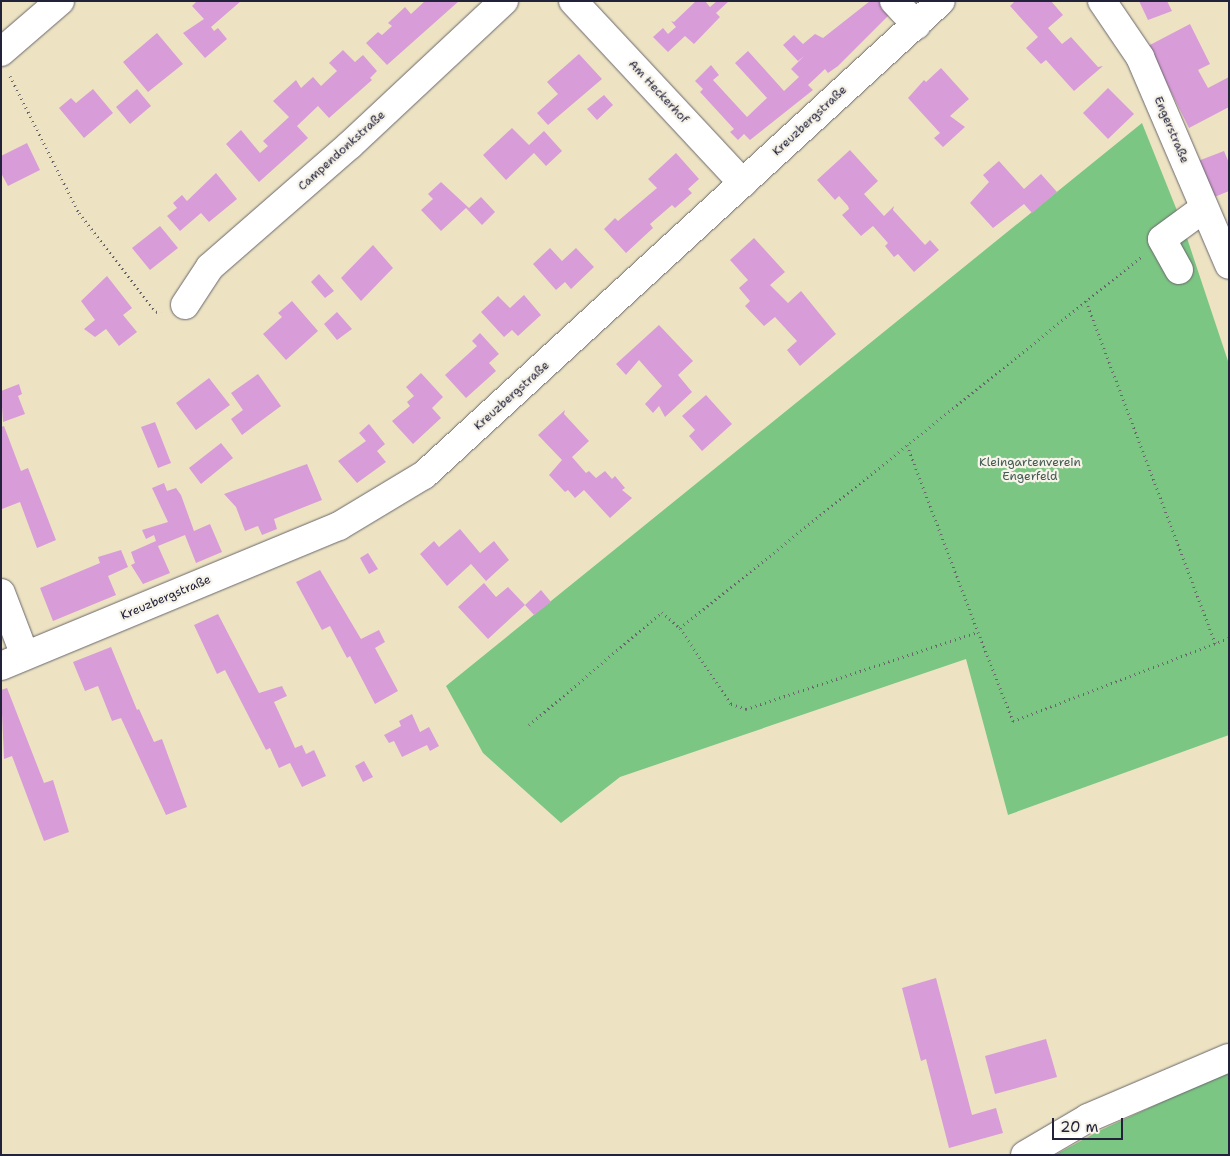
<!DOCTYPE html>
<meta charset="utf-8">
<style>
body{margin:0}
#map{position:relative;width:1230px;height:1156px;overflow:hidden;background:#ede3c3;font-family:"Shantell Sans",sans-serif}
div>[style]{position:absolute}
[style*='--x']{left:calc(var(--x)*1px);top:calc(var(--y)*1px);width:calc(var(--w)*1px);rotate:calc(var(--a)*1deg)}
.green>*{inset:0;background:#7cc684}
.building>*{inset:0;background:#d89cd8}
.path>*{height:3px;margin-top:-1.5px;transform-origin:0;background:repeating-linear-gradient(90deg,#69666b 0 1px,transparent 0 5px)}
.roads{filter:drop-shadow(0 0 1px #69666b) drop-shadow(0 0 1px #69666b)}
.minor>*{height:28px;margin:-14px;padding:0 14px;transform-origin:14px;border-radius:14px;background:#fff}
span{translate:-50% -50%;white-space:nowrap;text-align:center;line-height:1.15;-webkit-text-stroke:4.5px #f7f3e8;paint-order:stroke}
.street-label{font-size:12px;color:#22223b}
.park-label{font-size:12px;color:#425b55}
.frame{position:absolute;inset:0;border:2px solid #22223b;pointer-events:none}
.scale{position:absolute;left:1052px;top:1118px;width:71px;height:22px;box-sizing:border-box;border:2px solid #22223b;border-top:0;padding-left:6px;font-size:15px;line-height:18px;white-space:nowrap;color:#22223b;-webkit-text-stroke:4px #f7f3e8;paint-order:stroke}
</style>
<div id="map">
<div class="green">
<i style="clip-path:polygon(1142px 123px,1182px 223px,1229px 364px,1229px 735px,1008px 815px,966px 659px,620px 777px,561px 823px,483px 753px,446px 686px)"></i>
<i style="clip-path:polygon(1229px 1071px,1229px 1155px,1055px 1155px,1099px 1131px)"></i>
</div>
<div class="building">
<i style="clip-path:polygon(197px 1px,241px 1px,211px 27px,214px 31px,218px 28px,227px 39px,205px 58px,183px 33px,204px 19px,192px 6px)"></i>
<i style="clip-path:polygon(425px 1px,459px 1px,387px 65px,366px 43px,378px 32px,382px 35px,392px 26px,388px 23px,405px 7px,411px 14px)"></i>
<i style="clip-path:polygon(696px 1px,705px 1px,710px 7px,717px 1px,729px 1px,716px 13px,720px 17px,694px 44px,685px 36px,668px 52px,653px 37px,663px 28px,668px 34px,676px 27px,671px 21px,674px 22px)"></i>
<i style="clip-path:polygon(870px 1px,884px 1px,891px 13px,838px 66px,828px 73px,825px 69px,808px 85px,813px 90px,750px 140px,744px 134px,738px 140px,730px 132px,734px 129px,700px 92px,703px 89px,695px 81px,711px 65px,719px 75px,713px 80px,747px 117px,767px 98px,735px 63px,748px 51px,784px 91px,799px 77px,791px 69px,804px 56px,798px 61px,783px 45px,794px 35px,803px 44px,815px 34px,823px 38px)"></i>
<i style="clip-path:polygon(1015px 1px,1051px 1px,1063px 15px,1048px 28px,1062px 44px,1071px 37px,1098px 67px,1103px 66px,1074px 91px,1046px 60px,1041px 64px,1026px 48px,1038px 37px,1010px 6px)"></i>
<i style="clip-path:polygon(1139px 1px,1167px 1px,1172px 11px,1148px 20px)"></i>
<i style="clip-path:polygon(1190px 24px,1210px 64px,1198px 70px,1208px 88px,1229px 77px,1229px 107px,1189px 128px,1148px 46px)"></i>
<i style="clip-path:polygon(157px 33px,183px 64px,148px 92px,123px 62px)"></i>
<i style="clip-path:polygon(343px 50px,355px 62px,363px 55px,377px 71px,370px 78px,372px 80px,329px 118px,318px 106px,297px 126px,308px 138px,259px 182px,226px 144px,241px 130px,260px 153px,268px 146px,263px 141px,289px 117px,273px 101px,296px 80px,301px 88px,313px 77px,321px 86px,337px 71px,329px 63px)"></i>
<i style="clip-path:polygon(579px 54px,602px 79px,548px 125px,537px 113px,558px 94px,547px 82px)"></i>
<i style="clip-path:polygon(941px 68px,969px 99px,950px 116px,965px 127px,943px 147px,934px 138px,940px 133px,908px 98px,924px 80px,926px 82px)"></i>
<i style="clip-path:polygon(1108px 88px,1134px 114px,1108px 139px,1083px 113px)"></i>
<i style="clip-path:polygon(93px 89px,113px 113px,84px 138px,59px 108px,71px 98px,76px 103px)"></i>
<i style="clip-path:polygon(137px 89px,151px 106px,130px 124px,116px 107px)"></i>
<i style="clip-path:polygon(604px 95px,613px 105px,597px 120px,587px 109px)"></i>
<i style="clip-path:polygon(512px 128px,529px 145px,544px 131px,562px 151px,546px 166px,534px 153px,506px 180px,483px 155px)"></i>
<i style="clip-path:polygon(27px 143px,40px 170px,8px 186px,1px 173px,1px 156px)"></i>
<i style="clip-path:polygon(850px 150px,878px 181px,864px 194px,884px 216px,894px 206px,893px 210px,925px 245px,930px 240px,939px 250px,914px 272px,898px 254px,894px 257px,885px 246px,888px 243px,873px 226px,861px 236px,842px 215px,849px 209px,848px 206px,839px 196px,835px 200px,817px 180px)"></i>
<i style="clip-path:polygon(1224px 151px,1229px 163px,1229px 191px,1212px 198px,1198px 161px)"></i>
<i style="clip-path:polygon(676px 153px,699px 179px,688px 189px,692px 193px,675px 208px,672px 205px,650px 224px,653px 228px,626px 253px,604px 229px,615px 218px,618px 221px,657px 188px,648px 179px)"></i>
<i style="clip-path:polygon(999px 161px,1024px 189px,1041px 174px,1057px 192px,1032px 213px,1024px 204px,993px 228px,970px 203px,989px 182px,983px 175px)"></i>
<i style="clip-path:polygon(216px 173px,237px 199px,209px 222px,201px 213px,180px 231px,167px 216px,177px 208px,173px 203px,182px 195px,187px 201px)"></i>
<i style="clip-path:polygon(441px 182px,469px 208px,481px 197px,495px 212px,482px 225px,466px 208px,441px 231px,421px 210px,433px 199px,428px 194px)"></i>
<i style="clip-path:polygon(160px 226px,178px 248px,150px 270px,132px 248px)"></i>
<i style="clip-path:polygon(754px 238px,785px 272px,770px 285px,788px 303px,801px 291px,836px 334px,800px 366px,787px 350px,797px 341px,775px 317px,764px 326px,745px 306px,750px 301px,739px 288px,748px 280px,730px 260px)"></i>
<i style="clip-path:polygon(373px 245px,393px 268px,361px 301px,341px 278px)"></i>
<i style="clip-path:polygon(550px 248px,562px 261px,576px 248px,594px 267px,571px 289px,565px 282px,556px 290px,533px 264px)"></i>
<i style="clip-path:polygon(319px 274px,334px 291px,325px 298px,311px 282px)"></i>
<i style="clip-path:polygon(107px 276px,132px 308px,123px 315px,137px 332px,119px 346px,106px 329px,95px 337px,84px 329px,95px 320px,81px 301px)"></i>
<i style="clip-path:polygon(524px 295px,541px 315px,518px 336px,512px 330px,504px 337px,481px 312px,498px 296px,510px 308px)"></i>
<i style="clip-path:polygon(292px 301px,318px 331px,286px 360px,263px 334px,282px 317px,278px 313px)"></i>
<i style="clip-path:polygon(337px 312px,352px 329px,337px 340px,324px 324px)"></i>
<i style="clip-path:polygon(659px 325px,693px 361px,678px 375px,692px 392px,665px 417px,659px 406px,653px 413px,645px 404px,662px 386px,639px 360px,626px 375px,616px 364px)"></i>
<i style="clip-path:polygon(480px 333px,499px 354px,489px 363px,496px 371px,466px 398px,445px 375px,477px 346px,472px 341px)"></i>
<i style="clip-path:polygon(421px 373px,443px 397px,432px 408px,441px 418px,413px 444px,392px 421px,410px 406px,407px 402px,414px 396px,406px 387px)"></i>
<i style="clip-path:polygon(258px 374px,281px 406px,242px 435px,231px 419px,243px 410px,231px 393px)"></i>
<i style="clip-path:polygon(209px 378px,230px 405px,196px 430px,176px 403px)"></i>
<i style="clip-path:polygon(19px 384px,22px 394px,18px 396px,25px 414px,3px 422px,1px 391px)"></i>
<i style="clip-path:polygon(706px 395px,732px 424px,702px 451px,689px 436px,695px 430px,682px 416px)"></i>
<i style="clip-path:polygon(565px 410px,564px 414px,589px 441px,572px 457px,586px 473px,589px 471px,596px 478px,605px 471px,612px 479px,615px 476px,625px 488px,622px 490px,632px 498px,610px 518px,584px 490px,575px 498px,568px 490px,565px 492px,549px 475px,562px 460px,538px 435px)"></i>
<i style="clip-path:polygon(155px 422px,171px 463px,158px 468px,141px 427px)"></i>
<i style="clip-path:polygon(369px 424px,385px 444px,377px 451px,386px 462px,357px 483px,338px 461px,366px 441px,359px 433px)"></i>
<i style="clip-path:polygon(4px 426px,21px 471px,28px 468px,56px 540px,37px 548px,20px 502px,2px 509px,1px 506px,1px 427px)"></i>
<i style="clip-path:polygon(221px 443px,233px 458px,201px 484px,189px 468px)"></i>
<i style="clip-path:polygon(307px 464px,322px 500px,274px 519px,277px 529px,262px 535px,258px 526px,245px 531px,236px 507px,224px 494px)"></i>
<i style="clip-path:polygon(164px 483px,167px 491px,176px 488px,181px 495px,194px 531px,210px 524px,222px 552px,196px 563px,185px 535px,158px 546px,170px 573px,143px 584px,131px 565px,135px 563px,131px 552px,156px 541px,154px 535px,146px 539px,142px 530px,168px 522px,152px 488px)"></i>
<i style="clip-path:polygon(460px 529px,480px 553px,494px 541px,509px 560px,486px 581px,471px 564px,447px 586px,420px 554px,434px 541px,439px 547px)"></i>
<i style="clip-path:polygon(121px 550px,128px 567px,108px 576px,116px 595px,53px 621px,40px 588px,100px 563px,98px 557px)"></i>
<i style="clip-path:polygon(368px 553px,378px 569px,369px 574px,360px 558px)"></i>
<i style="clip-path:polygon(320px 570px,361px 639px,379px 630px,385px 642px,375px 648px,398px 691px,375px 704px,350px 656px,347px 658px,330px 626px,322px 630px,296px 582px)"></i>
<i style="clip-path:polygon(484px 583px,496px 597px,508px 587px,525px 605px,488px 639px,458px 607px)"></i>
<i style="clip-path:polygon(541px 590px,551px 602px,534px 615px,525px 605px)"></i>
<i style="clip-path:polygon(218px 614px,259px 693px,282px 686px,287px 696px,274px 702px,291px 739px,295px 748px,302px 745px,306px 754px,314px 750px,326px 776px,302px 787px,290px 763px,279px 768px,270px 748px,266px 750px,225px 670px,217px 674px,194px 625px)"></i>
<i style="clip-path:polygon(111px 647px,137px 710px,139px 709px,154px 742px,162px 739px,187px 807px,166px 815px,121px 718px,112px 721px,98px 686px,85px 691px,73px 662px)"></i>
<i style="clip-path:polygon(7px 688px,44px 783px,53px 780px,69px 832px,44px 841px,12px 756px,4px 759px,1px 690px)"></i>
<i style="clip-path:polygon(412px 714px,420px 732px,429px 727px,439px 746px,430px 751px,427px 745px,402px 757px,394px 741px,389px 743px,384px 735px,401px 726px,399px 721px)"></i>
<i style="clip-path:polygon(364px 761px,373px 777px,363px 782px,355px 766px)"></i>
<i style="clip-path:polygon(936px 978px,972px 1115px,996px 1108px,1003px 1133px,949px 1148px,926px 1059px,921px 1061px,902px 988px)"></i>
<i style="clip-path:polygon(1046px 1039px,1057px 1077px,995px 1094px,985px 1056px)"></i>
</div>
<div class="path">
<i style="--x:10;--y:76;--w:153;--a:63.3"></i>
<i style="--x:79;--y:213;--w:125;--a:52.1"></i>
<i style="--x:156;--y:312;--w:5;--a:-11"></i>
<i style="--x:1086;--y:301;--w:366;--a:69.3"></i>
<i style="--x:907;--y:445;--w:200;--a:69.2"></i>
<i style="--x:680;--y:628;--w:92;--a:56.1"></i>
<i style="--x:731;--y:704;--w:16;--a:18"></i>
<i style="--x:746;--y:709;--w:244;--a:-18.4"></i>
<i style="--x:978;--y:632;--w:96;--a:68.5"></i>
<i style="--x:1013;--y:721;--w:231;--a:-21"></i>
<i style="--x:529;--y:725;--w:175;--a:-40.4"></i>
<i style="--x:662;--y:612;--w:24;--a:42"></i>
<i style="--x:680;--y:628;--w:593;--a:-38.84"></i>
</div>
<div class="roads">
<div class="minor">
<i style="--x:573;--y:1;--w:249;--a:47"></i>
<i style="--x:894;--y:1;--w:33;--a:47"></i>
<i style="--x:1102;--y:1;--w:68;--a:55.8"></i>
<i style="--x:1140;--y:57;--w:226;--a:66.8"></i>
<i style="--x:1;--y:52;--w:78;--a:-40.8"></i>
<i style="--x:1179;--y:270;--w:35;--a:-119"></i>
<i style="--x:1162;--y:239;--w:51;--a:-36.2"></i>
<i style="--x:185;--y:305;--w:45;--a:-56.7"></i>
<i style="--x:210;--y:267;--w:186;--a:-41.1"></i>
<i style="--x:350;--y:145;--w:211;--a:-43.1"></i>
<i style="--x:1;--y:593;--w:67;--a:69.1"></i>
<i style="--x:1;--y:666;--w:366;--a:-22.5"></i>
<i style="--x:339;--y:526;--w:99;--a:-31"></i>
<i style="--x:424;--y:475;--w:701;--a:-42.52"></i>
<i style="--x:1025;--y:1155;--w:73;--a:-30.4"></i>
<i style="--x:1088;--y:1118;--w:153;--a:-23.1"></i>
</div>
</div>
<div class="street-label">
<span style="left:658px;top:92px;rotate:47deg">Am Heckerhof</span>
<span style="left:810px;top:121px;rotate:-43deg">Kreuzbergstraße</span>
<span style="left:1171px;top:130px;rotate:67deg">Engerstraße</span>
<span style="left:342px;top:151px;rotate:-42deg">Campendonkstraße</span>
<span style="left:512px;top:396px;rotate:-42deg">Kreuzbergstraße</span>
<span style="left:166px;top:598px;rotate:-23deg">Kreuzbergstraße</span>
</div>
<div class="park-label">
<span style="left:1030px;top:470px">Kleingartenverein<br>Engerfeld</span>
</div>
<div class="frame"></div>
<div class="scale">20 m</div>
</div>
